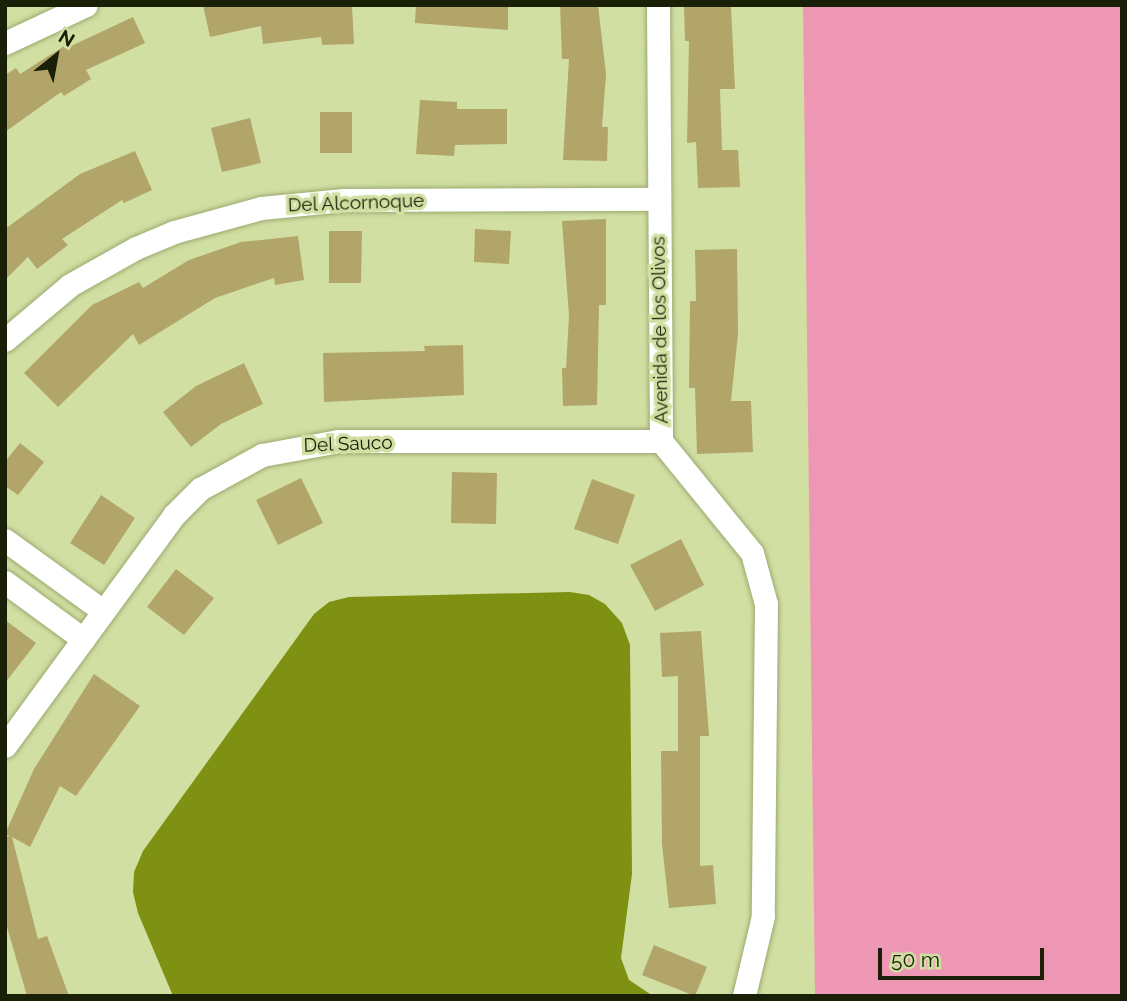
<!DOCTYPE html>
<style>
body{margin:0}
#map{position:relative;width:1127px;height:1001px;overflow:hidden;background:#d1dfa3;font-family:Raleway,sans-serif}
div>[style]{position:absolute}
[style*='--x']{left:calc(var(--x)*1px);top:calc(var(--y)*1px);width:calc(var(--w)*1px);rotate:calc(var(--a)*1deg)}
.green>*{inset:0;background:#ee97b4}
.water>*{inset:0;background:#7e9112}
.building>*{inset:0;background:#b1a56a}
.roads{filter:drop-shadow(0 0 2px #9ca96f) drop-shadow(0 0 2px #9ca96f)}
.minor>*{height:23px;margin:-11.5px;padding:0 11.5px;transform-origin:11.5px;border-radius:11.5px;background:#fff}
span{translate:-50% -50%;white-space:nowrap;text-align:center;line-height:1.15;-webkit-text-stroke:7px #d1dfa3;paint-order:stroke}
.street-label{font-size:19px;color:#1a1f08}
.frame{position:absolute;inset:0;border:7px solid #1a1f08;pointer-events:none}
.north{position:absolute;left:21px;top:21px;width:70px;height:70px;-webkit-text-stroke:5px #d1dfa3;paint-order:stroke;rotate:31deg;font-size:19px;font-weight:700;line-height:28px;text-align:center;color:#1a1f08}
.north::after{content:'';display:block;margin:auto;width:24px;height:32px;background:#1a1f08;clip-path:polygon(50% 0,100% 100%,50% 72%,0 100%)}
.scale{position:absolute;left:878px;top:948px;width:166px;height:32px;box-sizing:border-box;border:4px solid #1a1f08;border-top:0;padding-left:9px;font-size:21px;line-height:24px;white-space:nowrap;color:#1a1f08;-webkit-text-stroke:5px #d1dfa3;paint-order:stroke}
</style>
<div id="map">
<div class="green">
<i style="clip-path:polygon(803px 5px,1122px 5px,1122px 996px,815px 996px)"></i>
</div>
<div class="water">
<i style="clip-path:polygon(570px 592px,589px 595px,605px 604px,622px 623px,630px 645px,632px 874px,621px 958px,629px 980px,653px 996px,173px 996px,138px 913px,133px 892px,134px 872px,143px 851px,314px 614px,329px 602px,349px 597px)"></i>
</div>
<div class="building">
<i style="clip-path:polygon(203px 5px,352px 5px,354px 44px,322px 45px,321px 37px,263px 44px,261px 26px,210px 37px)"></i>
<i style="clip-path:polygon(416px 5px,508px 5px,508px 30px,415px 23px)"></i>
<i style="clip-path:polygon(560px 5px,598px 5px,606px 74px,602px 127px,608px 127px,607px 161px,563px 160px,569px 59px,562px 59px)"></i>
<i style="clip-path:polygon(684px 6px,731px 6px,735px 89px,720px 89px,722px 150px,738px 150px,740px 187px,698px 188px,696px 142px,687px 143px,689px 41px,685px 41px)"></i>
<i style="clip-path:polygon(133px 17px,145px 43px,86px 70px,91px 79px,64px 96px,61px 92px,5px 132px,5px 75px,16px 68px,20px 74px,69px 43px,71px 46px)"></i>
<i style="clip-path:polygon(420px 100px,457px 102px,457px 109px,507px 109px,507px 144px,455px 145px,454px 156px,416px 154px)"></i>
<i style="clip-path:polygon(320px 112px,352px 112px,352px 153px,320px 153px)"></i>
<i style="clip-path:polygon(250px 118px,261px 163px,222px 172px,211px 128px)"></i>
<i style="clip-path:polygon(135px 151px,152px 190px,124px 203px,122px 200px,62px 239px,68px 245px,37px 269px,28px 257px,5px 280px,5px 229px,80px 174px)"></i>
<i style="clip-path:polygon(606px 219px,606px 305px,599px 305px,597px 405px,563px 406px,562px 368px,566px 368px,569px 316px,562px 221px)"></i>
<i style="clip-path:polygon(475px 229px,511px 231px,509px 264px,474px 262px)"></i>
<i style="clip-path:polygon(329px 231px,362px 231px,361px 283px,329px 283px)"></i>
<i style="clip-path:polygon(298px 236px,304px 280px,275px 285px,274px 278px,215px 298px,139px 345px,133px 334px,58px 407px,24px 373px,92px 305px,139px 282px,143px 288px,189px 260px,241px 242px)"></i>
<i style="clip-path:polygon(737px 249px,738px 334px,731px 401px,751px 401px,753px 452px,697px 454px,695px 388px,689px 388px,690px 301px,696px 301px,695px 250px)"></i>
<i style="clip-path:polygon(463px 345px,464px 395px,324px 402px,323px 353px,425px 351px,424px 346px)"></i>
<i style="clip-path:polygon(244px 363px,263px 404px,221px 424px,191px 447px,163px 412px,196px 386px)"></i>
<i style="clip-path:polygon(20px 443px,44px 462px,18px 495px,5px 486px,5px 462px)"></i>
<i style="clip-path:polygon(452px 472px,497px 473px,496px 524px,451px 523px)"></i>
<i style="clip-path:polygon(301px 478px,323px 523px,278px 545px,256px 500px)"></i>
<i style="clip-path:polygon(592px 479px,635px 495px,618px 544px,574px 529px)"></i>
<i style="clip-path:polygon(101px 495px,135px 518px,104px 565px,70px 543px)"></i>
<i style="clip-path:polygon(681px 539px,704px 585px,655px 611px,630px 565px)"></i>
<i style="clip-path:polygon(176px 569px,214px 598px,184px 635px,147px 607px)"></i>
<i style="clip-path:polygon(5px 620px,36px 643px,5px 683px)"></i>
<i style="clip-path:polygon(701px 631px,709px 736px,700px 736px,700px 866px,713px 865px,716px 904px,669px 908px,662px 844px,661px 751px,678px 751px,678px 676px,662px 677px,660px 633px)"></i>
<i style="clip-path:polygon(94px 674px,140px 706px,76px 796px,60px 786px,30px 847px,12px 837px,38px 939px,47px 936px,69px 996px,27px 996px,5px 920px,5px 837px,10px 836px,5px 834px,34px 769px)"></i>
<i style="clip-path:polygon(654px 945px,707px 967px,695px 996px,642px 975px)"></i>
</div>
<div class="roads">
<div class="minor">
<i style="--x:658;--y:5;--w:436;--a:89.6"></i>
<i style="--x:661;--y:441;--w:144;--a:50.9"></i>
<i style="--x:752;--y:553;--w:53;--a:74.6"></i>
<i style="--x:766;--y:604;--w:312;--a:90.6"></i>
<i style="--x:763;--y:916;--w:82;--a:103.4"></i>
<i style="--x:5;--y:43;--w:89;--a:-25.1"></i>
<i style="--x:5;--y:340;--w:85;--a:-40.2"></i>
<i style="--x:70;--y:285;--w:76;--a:-29.3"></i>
<i style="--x:136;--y:248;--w:41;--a:-22.8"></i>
<i style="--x:174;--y:232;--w:90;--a:-15.4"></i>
<i style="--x:261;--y:208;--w:83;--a:-5.5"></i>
<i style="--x:344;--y:200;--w:315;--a:-0.2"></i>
<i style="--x:5;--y:540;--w:121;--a:35.9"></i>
<i style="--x:5;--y:582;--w:97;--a:36.2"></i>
<i style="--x:5;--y:746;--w:286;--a:-53.8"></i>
<i style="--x:174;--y:515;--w:37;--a:-45"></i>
<i style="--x:200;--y:489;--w:71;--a:-28.7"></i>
<i style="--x:262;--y:455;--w:77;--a:-10.4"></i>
<i style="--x:338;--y:441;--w:323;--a:0"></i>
</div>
</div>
<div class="street-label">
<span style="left:356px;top:203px;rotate:-2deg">Del Alcornoque</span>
<span style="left:660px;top:330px;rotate:-91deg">Avenida de los Olivos</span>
<span style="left:348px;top:444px;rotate:-2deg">Del Sauco</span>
</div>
<div class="frame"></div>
<div class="north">N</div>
<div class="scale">50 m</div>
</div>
